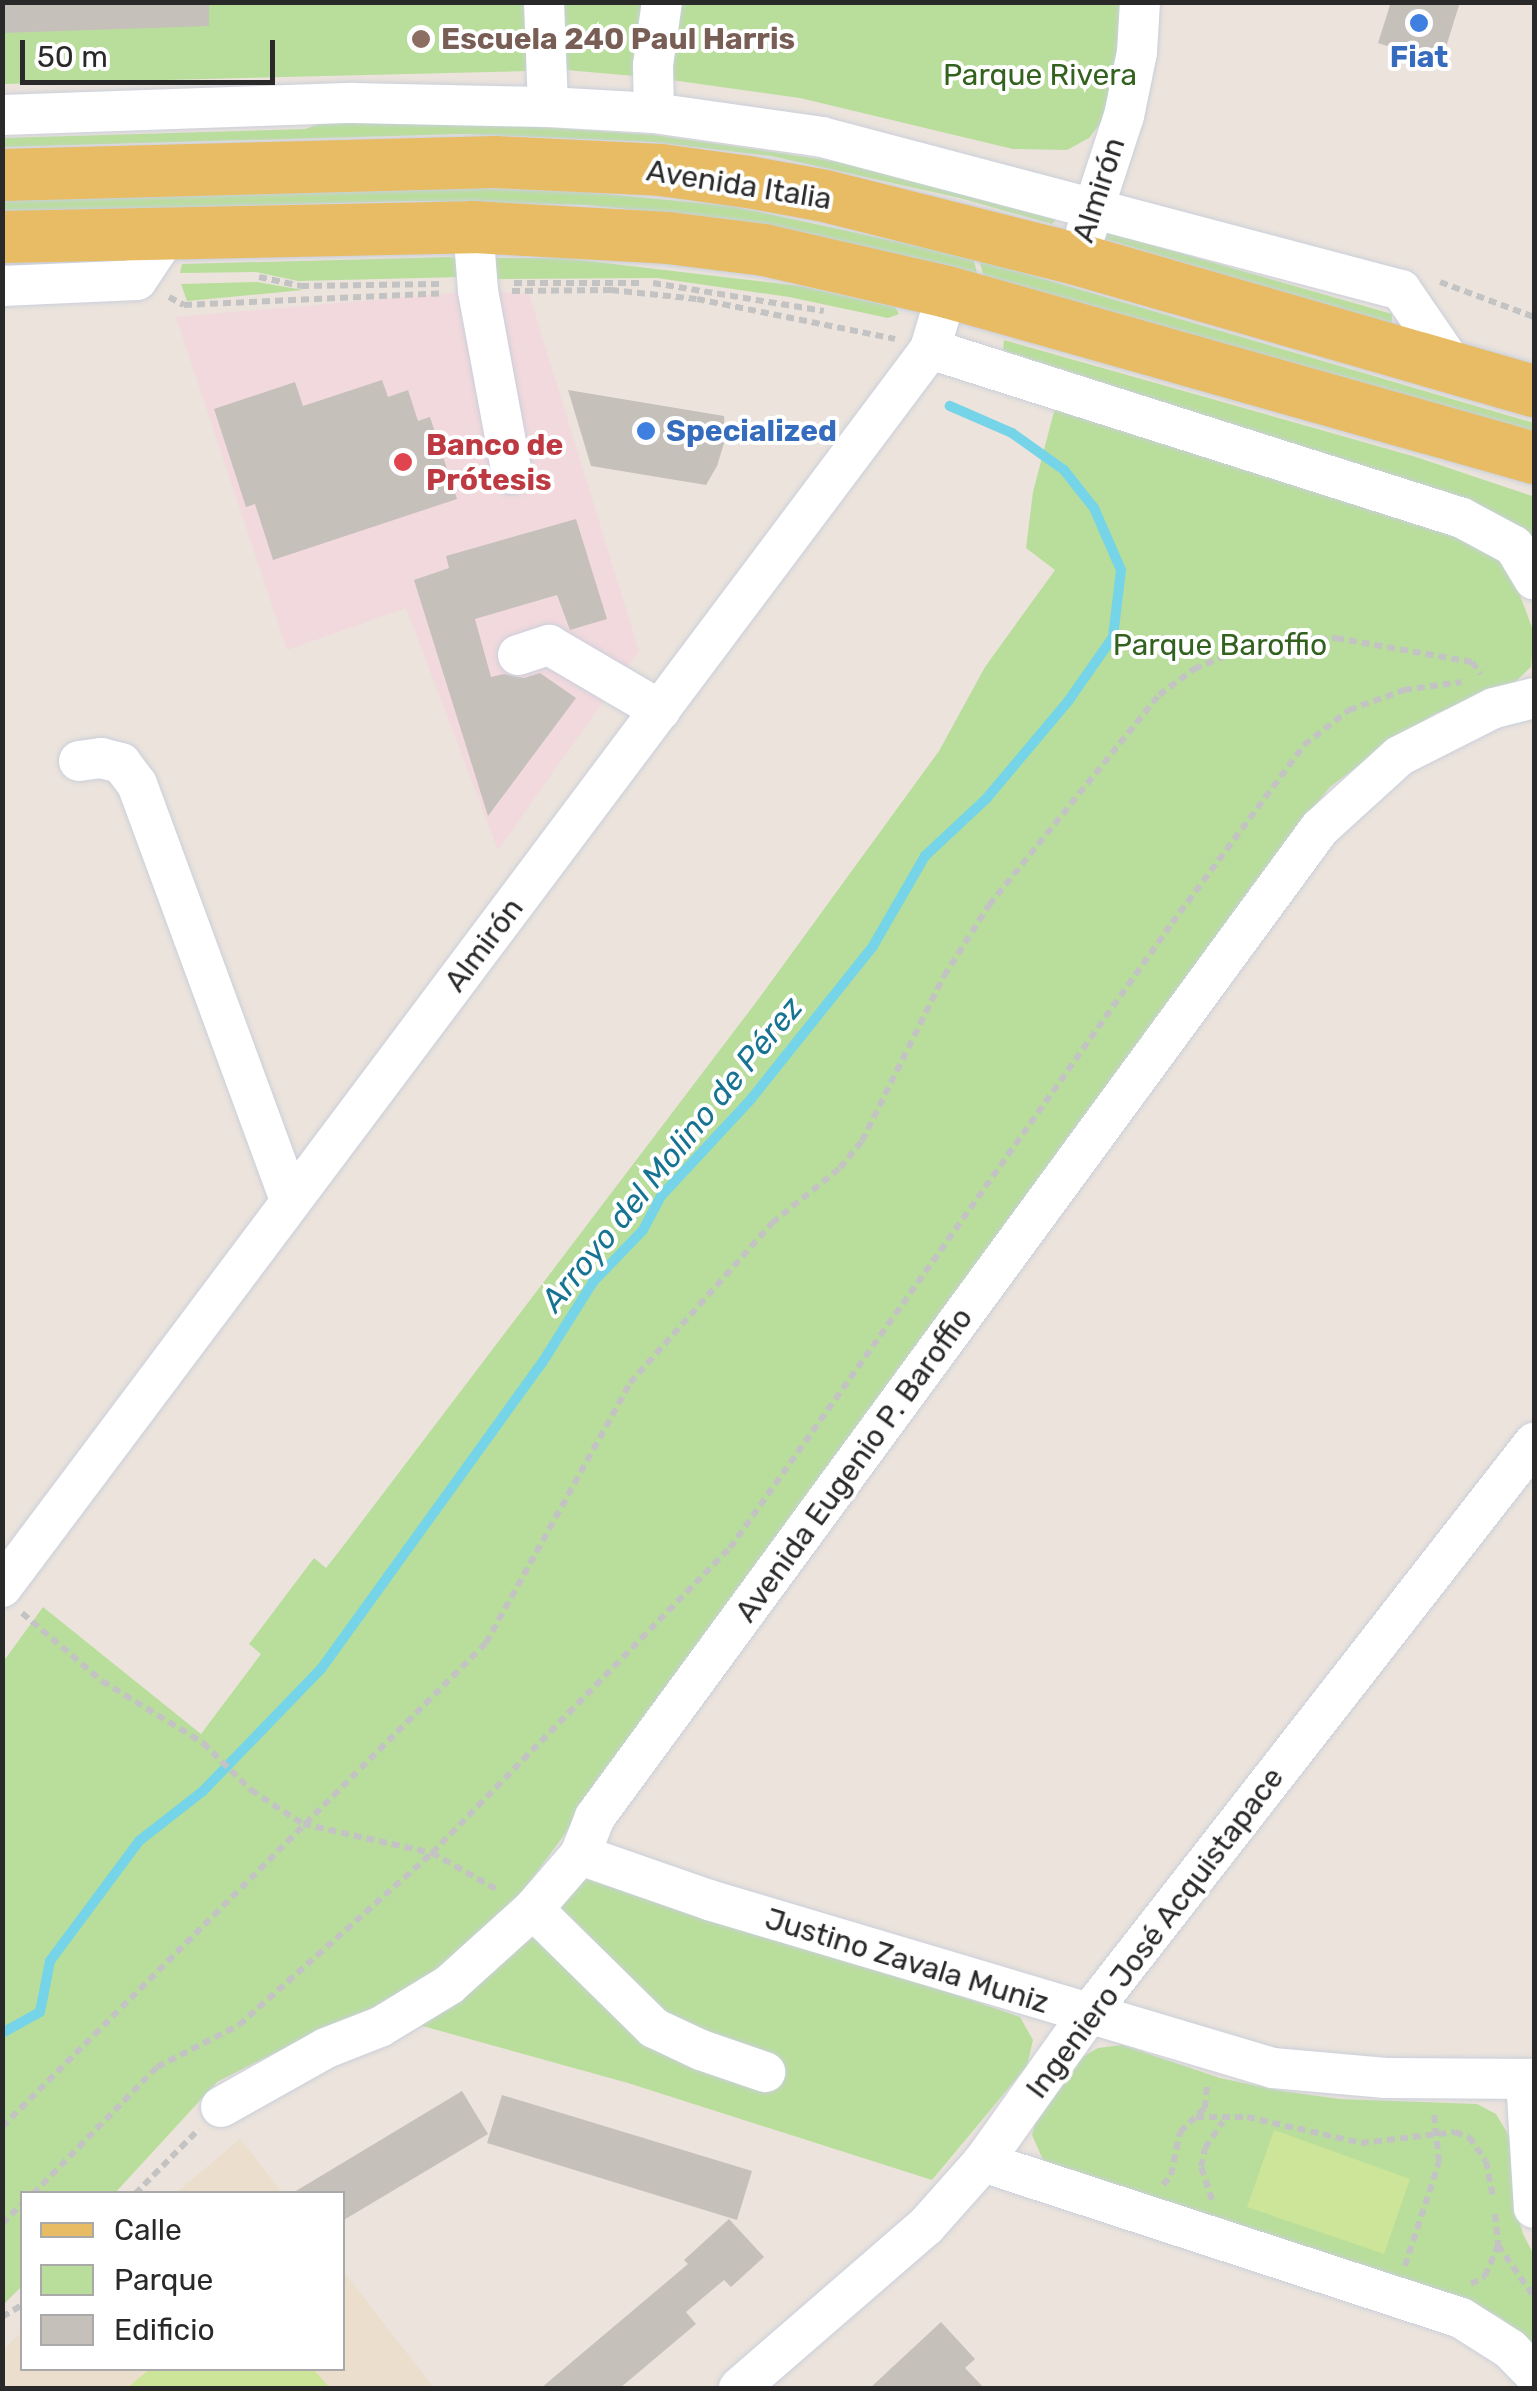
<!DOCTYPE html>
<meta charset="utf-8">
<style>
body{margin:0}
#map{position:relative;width:1537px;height:2391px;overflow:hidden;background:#ebe3dc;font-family:Rubik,sans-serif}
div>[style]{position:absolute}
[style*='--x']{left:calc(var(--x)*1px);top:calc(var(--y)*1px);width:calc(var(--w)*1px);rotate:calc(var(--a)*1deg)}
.education>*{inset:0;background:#ebdecc}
.medical>*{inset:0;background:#f1d9dd}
.green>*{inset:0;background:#b9de9b}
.pitch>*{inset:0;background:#cce598}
.stream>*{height:10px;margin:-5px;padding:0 5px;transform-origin:5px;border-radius:5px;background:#75d4e7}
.building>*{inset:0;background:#c6c0bb}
.path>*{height:6px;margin-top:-3px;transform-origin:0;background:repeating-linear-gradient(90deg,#c3c3c3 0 8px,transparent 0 13px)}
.roads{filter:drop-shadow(0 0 2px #cacfda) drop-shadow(0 0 2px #cacfda)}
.minor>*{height:40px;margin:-20px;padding:0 20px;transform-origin:20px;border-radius:20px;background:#fff}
.major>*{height:52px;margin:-26px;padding:0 26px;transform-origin:26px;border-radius:26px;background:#e7bc64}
.dots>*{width:28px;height:28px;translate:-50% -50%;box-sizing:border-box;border:5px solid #fff;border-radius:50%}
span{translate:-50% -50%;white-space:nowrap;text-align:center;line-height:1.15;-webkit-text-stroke:8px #fff;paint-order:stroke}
.education-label{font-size:30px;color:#785e54;font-weight:700}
.left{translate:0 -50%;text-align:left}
.shop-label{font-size:30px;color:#366cbe;font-weight:700}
.park-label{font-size:30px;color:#33611e}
.street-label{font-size:30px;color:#292929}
.health-label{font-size:30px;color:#be3a42;font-weight:700}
.water-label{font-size:32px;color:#167391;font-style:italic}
.frame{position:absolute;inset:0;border:5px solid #292929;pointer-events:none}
.legend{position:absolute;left:20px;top:2191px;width:325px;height:180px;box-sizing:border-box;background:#fff;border:2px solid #a9a9a9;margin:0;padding:12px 18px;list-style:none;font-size:30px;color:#292929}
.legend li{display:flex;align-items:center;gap:20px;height:50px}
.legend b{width:50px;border:2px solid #a9a9a9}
.scale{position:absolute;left:20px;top:40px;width:255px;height:45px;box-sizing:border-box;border:5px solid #292929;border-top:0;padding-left:12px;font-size:30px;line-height:35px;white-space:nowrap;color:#292929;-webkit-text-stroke:8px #fff;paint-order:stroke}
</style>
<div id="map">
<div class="education">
<i style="clip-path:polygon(240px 2139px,283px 2193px,176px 2193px)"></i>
<i style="clip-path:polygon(343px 2271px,434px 2388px,3px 2388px,2px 2351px,22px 2332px,22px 2368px,342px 2368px)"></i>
</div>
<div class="medical">
<i style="clip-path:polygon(478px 291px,529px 294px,639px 651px,498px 850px,406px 608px,287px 650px,176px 317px)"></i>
</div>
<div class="green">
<i style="clip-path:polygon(2px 3px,1127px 3px,1109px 112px,1089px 138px,1067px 150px,1013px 149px,800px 98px,657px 78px,566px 70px,3px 84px)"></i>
<i style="clip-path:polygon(348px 114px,654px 135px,774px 152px,864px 166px,1057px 218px,1052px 224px,960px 198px,771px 156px,652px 142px,464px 134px,3px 147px,2px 138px,305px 129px)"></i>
<i style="clip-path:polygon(475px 188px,584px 192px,732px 206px,973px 258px,978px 276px,729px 219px,586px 205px,411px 201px,3px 212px,2px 200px)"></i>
<i style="clip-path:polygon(1103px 231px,1392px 314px,1392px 325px,1098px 237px)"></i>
<i style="clip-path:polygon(451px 257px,457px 259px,461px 277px,298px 281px,256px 272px,180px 273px,182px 264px)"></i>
<i style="clip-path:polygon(490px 258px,563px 258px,801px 286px,895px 307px,899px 314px,888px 318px,789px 297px,657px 278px,489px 279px)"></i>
<i style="clip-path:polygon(979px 260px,1534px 423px,1534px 436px,984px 277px)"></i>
<i style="clip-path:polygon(257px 282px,303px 290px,187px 301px,181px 284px)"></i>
<i style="clip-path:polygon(1004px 340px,1416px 457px,1532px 496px,1534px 548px,1409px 482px,1003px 350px)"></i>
<i style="clip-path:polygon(1057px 400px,1349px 496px,1493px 551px,1514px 579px,1534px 633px,1531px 667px,1515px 682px,1435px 714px,1371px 756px,1330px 787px,1294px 831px,492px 1934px,415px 1993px,304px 2038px,217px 2082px,115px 2193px,22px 2194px,22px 2286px,3px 2305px,3px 1662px,43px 1607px,201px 1734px,261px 1654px,249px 1644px,314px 1558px,326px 1568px,344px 1545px,757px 1001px,939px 751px,985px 667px,1055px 570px,1026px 548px,1033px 492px)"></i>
<i style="clip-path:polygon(587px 1875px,754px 1925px,1020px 2017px,1033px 2040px,1027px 2066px,932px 2180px,628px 2083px,419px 2025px)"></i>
<i style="clip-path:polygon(1122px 2045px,1220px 2078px,1282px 2091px,1340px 2099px,1477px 2104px,1496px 2114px,1511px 2139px,1515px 2206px,1523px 2234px,1534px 2255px,1534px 2344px,1498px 2316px,1044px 2162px,1032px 2135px,1035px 2123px,1079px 2059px,1098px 2048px)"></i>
</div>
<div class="pitch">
<i style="clip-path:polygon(1274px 2130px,1410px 2179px,1384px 2254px,1247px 2207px)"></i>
<i style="clip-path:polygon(151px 2368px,313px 2369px,330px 2388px,127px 2388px)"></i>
</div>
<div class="stream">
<i style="--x:2;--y:2033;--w:43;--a:-28.9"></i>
<i style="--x:40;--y:2012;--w:52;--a:-78.9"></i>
<i style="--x:50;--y:1961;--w:149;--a:-53.4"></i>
<i style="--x:139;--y:1841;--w:81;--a:-38"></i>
<i style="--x:203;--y:1791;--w:170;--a:-46"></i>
<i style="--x:321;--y:1669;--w:377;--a:-54.2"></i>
<i style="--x:542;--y:1363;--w:96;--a:-57.8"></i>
<i style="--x:593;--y:1282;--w:72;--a:-46.1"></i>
<i style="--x:643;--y:1230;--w:38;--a:-62"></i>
<i style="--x:661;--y:1196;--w:132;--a:-47.1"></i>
<i style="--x:751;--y:1099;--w:196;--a:-51.4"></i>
<i style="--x:873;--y:946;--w:104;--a:-60"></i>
<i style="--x:925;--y:856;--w:83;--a:-43.1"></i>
<i style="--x:986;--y:799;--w:129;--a:-50"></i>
<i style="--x:1069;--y:700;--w:77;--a:-55.1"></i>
<i style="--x:1113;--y:637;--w:67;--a:-83.2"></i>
<i style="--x:1121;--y:570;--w:68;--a:-113.5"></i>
<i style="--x:1094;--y:508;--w:48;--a:-128.3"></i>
<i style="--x:1064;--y:470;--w:64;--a:-144.6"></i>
<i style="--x:1012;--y:433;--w:68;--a:-156.5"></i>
</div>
<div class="building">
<i style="clip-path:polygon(2px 2px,209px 2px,209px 26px,2px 33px)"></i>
<i style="clip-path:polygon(1391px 2px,1460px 2px,1441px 63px,1378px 43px)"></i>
<i style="clip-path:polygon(382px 380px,388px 397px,408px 390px,418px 421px,430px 417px,457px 499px,273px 560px,255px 504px,246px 507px,214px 409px,295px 382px,303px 406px)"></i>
<i style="clip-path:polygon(568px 390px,724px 416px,725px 440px,717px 466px,706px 485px,591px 466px)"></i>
<i style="clip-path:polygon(576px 519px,607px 619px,570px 630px,557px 595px,475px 619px,491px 677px,504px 674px,524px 678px,540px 673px,576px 698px,488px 816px,414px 580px,449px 568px,446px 556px)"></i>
<i style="clip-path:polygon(462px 2091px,488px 2134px,342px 2221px,342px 2194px,291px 2194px)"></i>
<i style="clip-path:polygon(502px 2095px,752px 2171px,737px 2220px,487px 2143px)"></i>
<i style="clip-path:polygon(729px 2219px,764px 2257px,731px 2287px,724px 2280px,686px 2312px,696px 2324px,620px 2388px,541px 2388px,688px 2264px,684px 2260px)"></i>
<i style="clip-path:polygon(941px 2322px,975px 2359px,965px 2368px,984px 2388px,870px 2388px)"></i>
</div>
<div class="path">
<i style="--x:259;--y:277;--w:43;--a:12.1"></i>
<i style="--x:301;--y:286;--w:140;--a:-0.8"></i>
<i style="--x:1440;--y:282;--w:100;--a:20.4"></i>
<i style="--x:514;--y:283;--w:127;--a:0"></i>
<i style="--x:653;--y:283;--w:173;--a:9.3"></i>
<i style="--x:512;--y:291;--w:99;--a:-0.6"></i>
<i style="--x:611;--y:290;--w:86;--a:6"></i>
<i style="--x:697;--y:299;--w:202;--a:11.4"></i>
<i style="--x:169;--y:297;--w:17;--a:28"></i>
<i style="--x:184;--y:305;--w:260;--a:-2.6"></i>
<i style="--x:22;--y:1613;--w:105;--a:40.4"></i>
<i style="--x:102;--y:1681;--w:119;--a:31.5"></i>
<i style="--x:203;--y:1743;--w:67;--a:44.4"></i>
<i style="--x:251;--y:1790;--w:62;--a:33.2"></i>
<i style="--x:303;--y:1824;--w:132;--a:12.7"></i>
<i style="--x:432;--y:1853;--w:78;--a:29.2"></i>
<i style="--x:1196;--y:2117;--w:51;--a:0"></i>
<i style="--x:1247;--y:2117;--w:117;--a:12.8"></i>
<i style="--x:1361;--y:2143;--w:95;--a:-6.7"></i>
<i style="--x:1455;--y:2132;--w:15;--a:20"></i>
<i style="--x:1469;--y:2137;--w:29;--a:55"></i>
<i style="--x:1486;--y:2161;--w:36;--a:79"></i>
<i style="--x:2;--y:2127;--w:684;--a:-45"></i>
<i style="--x:486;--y:1643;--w:297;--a:-61"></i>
<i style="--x:630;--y:1383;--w:214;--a:-48.4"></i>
<i style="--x:772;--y:1223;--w:87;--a:-39"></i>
<i style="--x:840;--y:1168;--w:35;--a:-51"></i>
<i style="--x:862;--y:1141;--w:184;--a:-63.6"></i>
<i style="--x:944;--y:976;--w:84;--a:-57.6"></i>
<i style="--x:989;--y:905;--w:270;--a:-51"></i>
<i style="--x:1159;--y:695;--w:44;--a:-36.6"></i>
<i style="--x:1194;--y:669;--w:47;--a:-22.7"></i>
<i style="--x:1237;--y:651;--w:44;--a:-13.1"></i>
<i style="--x:1280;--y:641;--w:56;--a:-3.1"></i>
<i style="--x:1336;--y:638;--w:138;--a:10"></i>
<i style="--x:1472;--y:662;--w:15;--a:53"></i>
<i style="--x:1163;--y:2185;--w:13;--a:-51"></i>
<i style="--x:1171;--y:2175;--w:44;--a:-78.2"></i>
<i style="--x:1180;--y:2132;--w:35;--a:-44"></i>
<i style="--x:1205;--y:2108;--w:22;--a:-85"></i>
<i style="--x:33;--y:2194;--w:177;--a:-45.7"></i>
<i style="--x:157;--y:2067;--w:92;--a:-27.1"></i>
<i style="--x:239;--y:2025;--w:259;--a:-41.7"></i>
<i style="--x:432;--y:1853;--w:426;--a:-45.7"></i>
<i style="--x:730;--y:1548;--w:765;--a:-54.73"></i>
<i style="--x:1172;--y:923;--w:222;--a:-53.4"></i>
<i style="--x:1304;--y:745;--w:57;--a:-37.9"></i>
<i style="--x:1349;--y:710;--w:59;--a:-20"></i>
<i style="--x:1404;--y:690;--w:58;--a:-8"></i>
<i style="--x:135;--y:2194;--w:91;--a:-45.4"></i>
<i style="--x:1212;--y:2200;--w:35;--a:-108"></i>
<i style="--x:1201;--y:2167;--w:19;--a:-78"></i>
<i style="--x:1205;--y:2148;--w:32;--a:-56"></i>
<i style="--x:1495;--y:2214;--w:31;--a:84"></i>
<i style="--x:1498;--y:2245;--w:63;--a:55.3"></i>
<i style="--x:2;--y:2224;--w:28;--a:-45"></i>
<i style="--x:1405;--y:2266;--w:109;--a:-71.9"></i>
<i style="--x:1439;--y:2162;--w:48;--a:-95.9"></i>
<i style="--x:1471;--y:2284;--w:16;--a:-30"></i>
<i style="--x:1485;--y:2276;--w:34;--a:-67"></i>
<i style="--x:2;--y:2317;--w:23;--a:-31"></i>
</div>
<div class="roads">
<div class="minor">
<i style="--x:544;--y:2;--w:105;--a:87.8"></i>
<i style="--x:654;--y:113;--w:48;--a:-91.2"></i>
<i style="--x:653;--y:65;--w:64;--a:-81.9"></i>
<i style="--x:2;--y:115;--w:351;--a:-2"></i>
<i style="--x:353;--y:103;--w:195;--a:1.2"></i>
<i style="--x:548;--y:107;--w:106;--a:3.2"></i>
<i style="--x:654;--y:113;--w:170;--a:8.1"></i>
<i style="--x:822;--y:137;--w:599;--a:14.8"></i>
<i style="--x:1401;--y:290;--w:92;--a:55.6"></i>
<i style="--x:473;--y:227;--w:64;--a:85.5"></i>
<i style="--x:478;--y:291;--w:186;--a:79.5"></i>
<i style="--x:1086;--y:232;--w:122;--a:-71.9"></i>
<i style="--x:1124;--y:116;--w:65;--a:-78.5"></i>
<i style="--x:1137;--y:52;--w:50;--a:-86.6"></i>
<i style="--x:2;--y:286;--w:135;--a:-2.5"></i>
<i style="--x:137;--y:280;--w:58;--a:-56.3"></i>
<i style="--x:930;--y:349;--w:558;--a:17.62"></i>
<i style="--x:1462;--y:518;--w:59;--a:28.3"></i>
<i style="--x:1514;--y:546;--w:39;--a:59"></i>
<i style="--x:518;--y:655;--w:33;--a:-18"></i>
<i style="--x:549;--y:645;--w:129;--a:30.4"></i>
<i style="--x:79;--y:761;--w:22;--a:-8"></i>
<i style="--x:101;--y:758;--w:21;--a:14"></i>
<i style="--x:121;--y:763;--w:26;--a:53"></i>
<i style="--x:137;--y:784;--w:445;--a:69.8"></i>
<i style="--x:2;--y:1587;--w:1547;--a:-53.14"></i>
<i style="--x:930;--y:349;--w:59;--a:-73.4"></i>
<i style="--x:580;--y:1855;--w:137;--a:19.2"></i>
<i style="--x:709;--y:1900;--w:588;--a:16.59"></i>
<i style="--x:1273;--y:2068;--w:113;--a:5.1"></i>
<i style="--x:1386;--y:2078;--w:148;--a:0.4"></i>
<i style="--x:533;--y:1909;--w:170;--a:44.5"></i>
<i style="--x:654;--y:2028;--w:52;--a:25.1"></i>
<i style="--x:701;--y:2050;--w:68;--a:19"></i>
<i style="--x:1526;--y:2079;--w:129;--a:86.5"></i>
<i style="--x:221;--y:2107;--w:120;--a:-29.3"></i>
<i style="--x:326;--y:2048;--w:58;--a:-21.3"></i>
<i style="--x:380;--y:2027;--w:81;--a:-31.3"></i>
<i style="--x:449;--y:1985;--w:113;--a:-42.1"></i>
<i style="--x:533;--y:1909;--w:72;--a:-49"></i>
<i style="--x:580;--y:1855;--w:41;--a:-68.5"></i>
<i style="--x:595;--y:1817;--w:1226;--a:-53.76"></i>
<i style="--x:1320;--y:828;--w:107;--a:-42.3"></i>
<i style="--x:1399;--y:756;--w:106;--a:-26.8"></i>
<i style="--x:1494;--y:708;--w:41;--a:-14"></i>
<i style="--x:983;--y:2162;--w:503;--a:18.07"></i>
<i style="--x:1461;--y:2318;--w:58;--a:32.3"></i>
<i style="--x:1510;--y:2349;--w:35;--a:46"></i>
<i style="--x:739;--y:2388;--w:247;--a:-40.9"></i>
<i style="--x:926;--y:2226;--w:86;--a:-48.3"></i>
<i style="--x:983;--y:2162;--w:179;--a:-54.5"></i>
<i style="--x:1087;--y:2016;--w:727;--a:-52.04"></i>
</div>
<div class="major">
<i style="--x:2;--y:175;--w:492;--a:-1.5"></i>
<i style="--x:494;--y:162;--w:167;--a:2.7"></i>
<i style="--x:661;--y:170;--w:88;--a:7.9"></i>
<i style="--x:748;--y:182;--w:78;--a:10.3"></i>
<i style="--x:825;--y:196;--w:259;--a:14.1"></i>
<i style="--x:1076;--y:259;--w:477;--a:16.1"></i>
<i style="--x:2;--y:237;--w:471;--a:-1.2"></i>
<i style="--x:473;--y:227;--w:195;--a:3.2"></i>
<i style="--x:668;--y:238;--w:97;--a:7.1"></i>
<i style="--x:764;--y:250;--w:188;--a:12.9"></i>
<i style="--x:947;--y:292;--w:610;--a:15.79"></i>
</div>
</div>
<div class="dots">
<i style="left:1419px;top:23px;background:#3f7fe0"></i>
<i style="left:421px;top:39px;background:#8d6e63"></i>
<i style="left:646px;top:431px;background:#3f7fe0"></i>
<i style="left:403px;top:462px;background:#e0444e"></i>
</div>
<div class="education-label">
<span class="left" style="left:441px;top:39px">Escuela 240 Paul Harris</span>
</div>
<div class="shop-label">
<span style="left:1419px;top:57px">Fiat</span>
<span class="left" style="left:666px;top:431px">Specialized</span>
</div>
<div class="park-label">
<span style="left:1040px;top:75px">Parque Rivera</span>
<span style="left:1220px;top:645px">Parque Baroffio</span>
</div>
<div class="street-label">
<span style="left:739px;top:185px;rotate:9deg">Avenida Italia</span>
<span style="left:1099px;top:190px;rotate:-72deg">Almirón</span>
<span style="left:484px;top:945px;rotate:-53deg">Almirón</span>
<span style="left:854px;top:1465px;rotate:-54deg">Avenida Eugenio P. Baroffio</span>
<span style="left:1155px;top:1933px;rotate:-53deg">Ingeniero José Acquistapace</span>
<span style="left:907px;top:1961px;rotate:17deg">Justino Zavala Muniz</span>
</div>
<div class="health-label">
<span class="left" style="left:426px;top:462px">Banco de<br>Prótesis</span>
</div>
<div class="water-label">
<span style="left:672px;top:1154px;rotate:-51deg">Arroyo del Molino de Pérez</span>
</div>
<div class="frame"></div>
<ul class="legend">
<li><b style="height:12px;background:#e7bc64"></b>Calle</li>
<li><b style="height:28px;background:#b9de9b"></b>Parque</li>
<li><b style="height:28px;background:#c6c0bb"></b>Edificio</li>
</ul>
<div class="scale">50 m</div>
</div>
